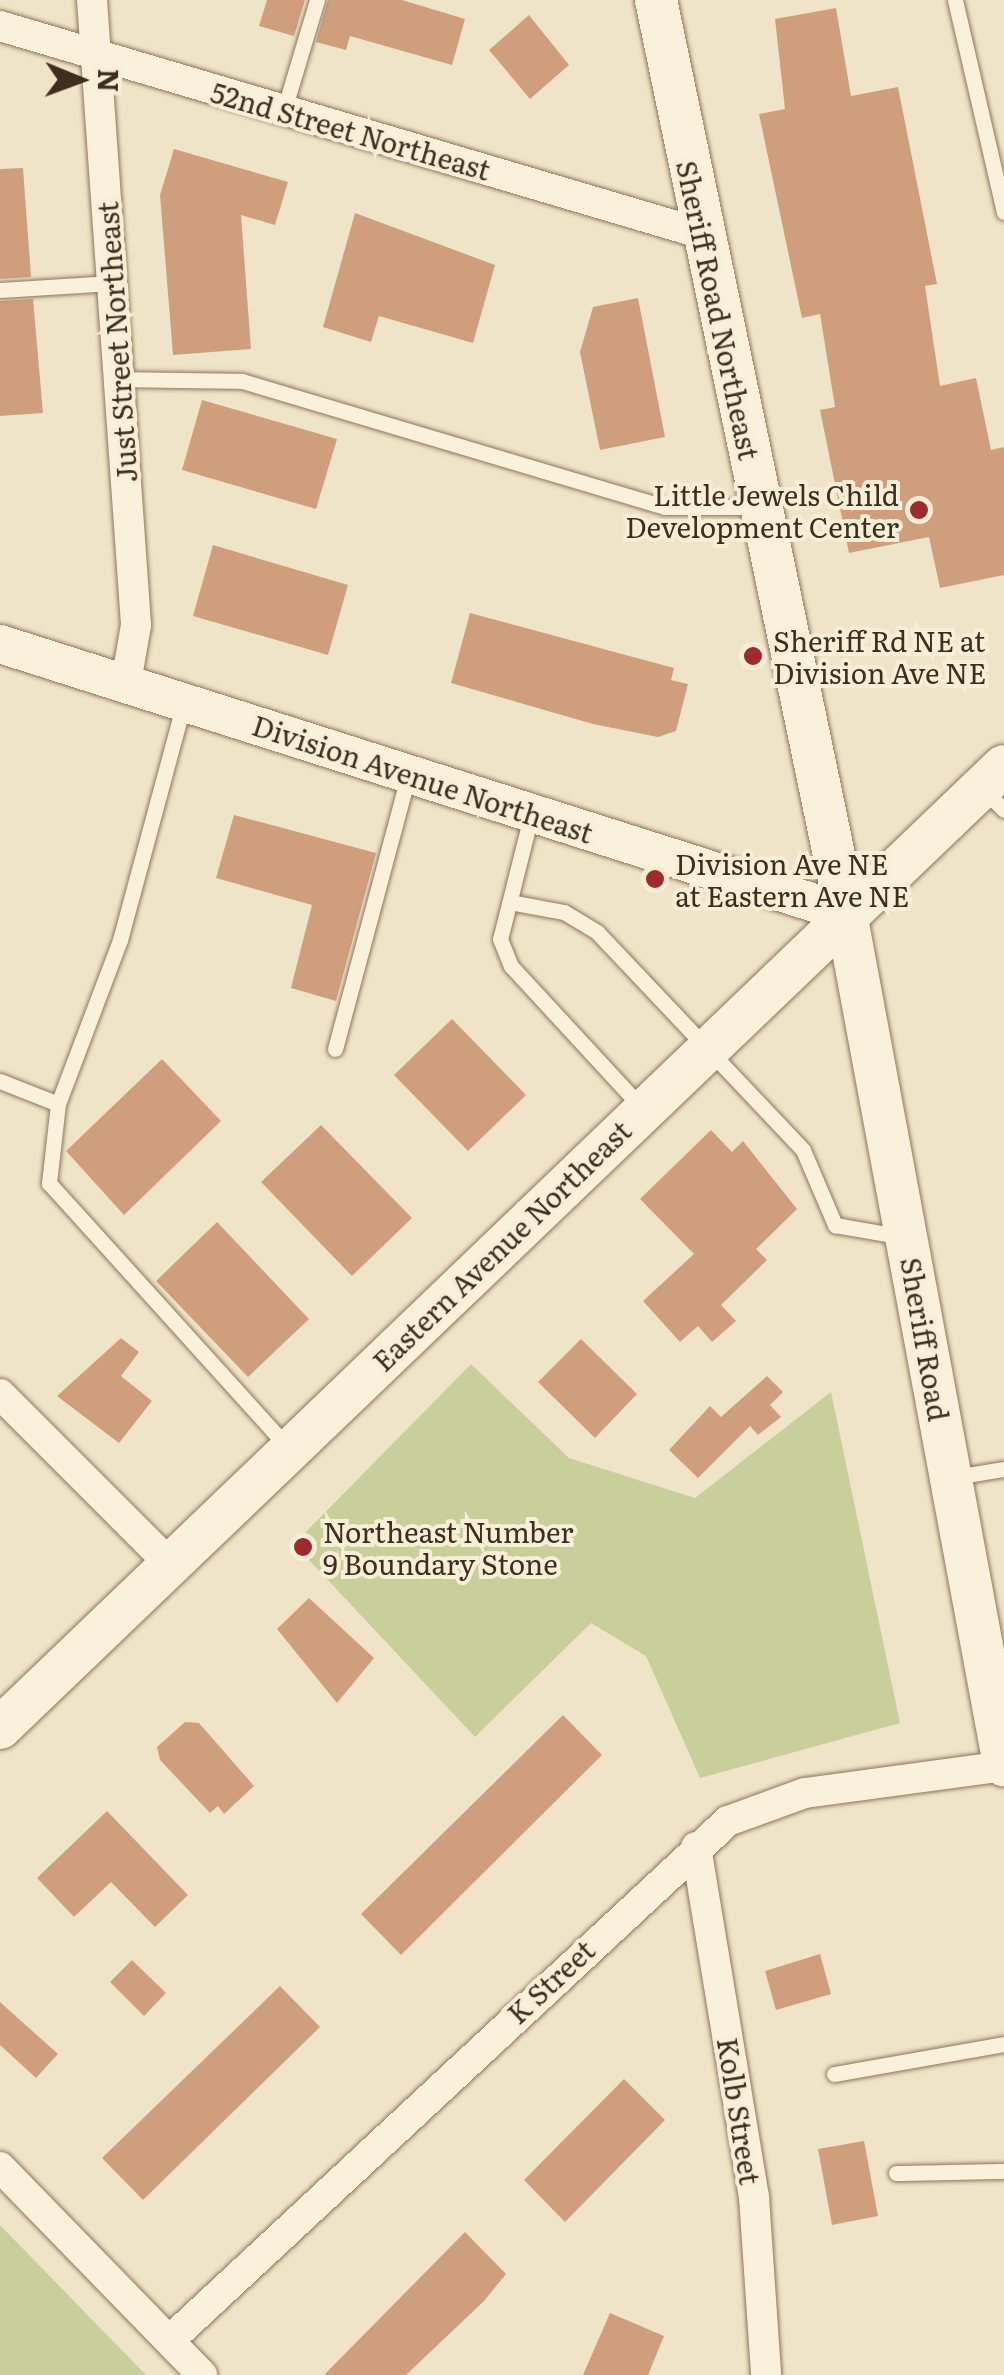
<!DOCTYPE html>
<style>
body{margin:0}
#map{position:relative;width:1004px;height:2375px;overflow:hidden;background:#f0e4c8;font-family:Literata,serif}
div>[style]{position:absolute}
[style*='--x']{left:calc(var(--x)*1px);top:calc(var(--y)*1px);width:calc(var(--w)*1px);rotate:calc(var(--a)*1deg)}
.green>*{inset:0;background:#c9cf9b}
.building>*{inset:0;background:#cf9f7d}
.roads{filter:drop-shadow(0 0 2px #8d765c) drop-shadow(0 0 2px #8d765c)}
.service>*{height:15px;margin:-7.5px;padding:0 7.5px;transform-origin:7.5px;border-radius:7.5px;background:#faf1dc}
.minor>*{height:30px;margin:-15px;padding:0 15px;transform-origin:15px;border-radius:15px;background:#faf1dc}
.tertiary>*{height:38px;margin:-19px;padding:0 19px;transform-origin:19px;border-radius:19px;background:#faf1dc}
.secondary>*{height:42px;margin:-21px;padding:0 21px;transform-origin:21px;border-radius:21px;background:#faf1dc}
.dots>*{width:28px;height:28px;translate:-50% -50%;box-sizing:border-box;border:5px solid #f7eed8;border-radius:50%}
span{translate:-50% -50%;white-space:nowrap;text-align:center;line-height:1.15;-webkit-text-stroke:8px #f7eed8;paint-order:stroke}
.street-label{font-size:28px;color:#3d2e20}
.poi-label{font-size:28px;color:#3d2e20}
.right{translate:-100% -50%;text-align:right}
.left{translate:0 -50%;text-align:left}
.north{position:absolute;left:30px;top:30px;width:100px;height:100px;-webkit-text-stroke:8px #f7eed8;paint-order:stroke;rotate:91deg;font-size:28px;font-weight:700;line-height:40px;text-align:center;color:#3d2e20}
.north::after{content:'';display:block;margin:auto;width:35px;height:45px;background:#3d2e20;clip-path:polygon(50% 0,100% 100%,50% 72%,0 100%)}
</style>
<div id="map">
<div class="green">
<i style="clip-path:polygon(471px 1364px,569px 1458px,695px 1498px,831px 1392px,900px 1723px,700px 1778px,646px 1656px,591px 1623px,475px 1737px,294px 1544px)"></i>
<i style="clip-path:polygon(0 2225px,146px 2375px,0 2375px)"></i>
</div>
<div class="building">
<i style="clip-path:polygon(267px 0,305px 0,294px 36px,259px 26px)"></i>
<i style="clip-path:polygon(328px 0,402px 0,465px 19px,452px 65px,350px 36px,346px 50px,316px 42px)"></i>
<i style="clip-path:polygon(836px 8px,851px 96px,898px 87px,937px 284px,925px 286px,940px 386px,976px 378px,991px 450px,1004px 447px,1004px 575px,940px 588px,929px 537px,849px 553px,820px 410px,835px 407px,820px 314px,802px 318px,759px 114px,785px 109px,775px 19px)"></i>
<i style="clip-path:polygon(529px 15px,569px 65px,530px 99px,489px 50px)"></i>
<i style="clip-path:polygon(174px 149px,288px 182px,275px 225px,241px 215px,251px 349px,173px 355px,160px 195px)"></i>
<i style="clip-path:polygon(23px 168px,31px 277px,0 279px,0 169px)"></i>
<i style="clip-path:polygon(355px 213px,495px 265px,473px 343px,379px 316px,371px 342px,323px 327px)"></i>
<i style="clip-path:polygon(638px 298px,665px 437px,600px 450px,580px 352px,593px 307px)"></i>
<i style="clip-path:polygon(33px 299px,43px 413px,0 416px,0 301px)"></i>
<i style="clip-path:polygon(202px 400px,337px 439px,316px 509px,182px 470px)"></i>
<i style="clip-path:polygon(213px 545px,348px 585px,328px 655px,193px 616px)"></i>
<i style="clip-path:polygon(470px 613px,674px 668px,671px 680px,688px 684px,676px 731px,658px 737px,593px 724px,451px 683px)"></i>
<i style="clip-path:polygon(234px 815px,376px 853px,336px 1001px,291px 988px,312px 905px,216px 878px)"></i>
<i style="clip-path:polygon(452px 1019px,526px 1095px,468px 1151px,394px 1075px)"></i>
<i style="clip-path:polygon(162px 1059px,221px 1121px,124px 1215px,66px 1151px)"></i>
<i style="clip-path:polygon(321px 1125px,412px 1218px,352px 1276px,261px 1182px)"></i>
<i style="clip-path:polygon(711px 1130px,732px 1152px,743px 1141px,797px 1209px,756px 1249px,767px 1260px,721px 1305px,736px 1321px,712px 1342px,698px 1326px,680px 1342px,643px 1301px,694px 1254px,640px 1199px)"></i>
<i style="clip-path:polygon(217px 1222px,309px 1319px,248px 1377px,156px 1281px)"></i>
<i style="clip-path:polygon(121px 1338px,139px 1352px,121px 1376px,152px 1401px,119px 1443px,57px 1396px)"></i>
<i style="clip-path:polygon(581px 1339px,637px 1394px,595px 1438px,538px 1382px)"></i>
<i style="clip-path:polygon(767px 1376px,783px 1392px,770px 1405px,781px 1417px,758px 1435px,750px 1426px,698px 1478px,669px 1450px,710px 1406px,721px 1417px)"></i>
<i style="clip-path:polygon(309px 1598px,374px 1658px,337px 1703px,277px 1629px)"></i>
<i style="clip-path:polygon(563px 1715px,602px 1755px,401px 1955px,361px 1914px)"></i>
<i style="clip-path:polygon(185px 1722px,199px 1723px,254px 1786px,224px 1814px,218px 1806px,210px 1813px,160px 1760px,157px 1747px)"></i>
<i style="clip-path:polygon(107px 1811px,188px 1895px,155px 1927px,111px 1882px,74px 1917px,37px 1878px)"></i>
<i style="clip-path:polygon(820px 1954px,831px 1994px,776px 2010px,765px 1971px)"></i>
<i style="clip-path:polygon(132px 1960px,166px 1993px,144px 2016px,110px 1982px)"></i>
<i style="clip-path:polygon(280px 1986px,320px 2027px,143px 2200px,102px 2158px)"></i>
<i style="clip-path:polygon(0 2002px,58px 2054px,36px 2078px,0 2045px)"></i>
<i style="clip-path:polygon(624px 2079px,665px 2120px,565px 2222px,524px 2180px)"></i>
<i style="clip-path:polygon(864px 2141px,878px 2216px,832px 2225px,818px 2149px)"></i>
<i style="clip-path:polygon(465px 2232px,506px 2274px,484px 2301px,406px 2375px,324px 2375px)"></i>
<i style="clip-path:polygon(610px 2313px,664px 2336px,648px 2375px,583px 2375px)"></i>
</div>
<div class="roads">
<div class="service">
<i style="--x:955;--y:0;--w:218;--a:77"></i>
<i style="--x:284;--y:110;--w:115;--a:-73.3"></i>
<i style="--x:0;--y:290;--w:112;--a:-3.6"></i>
<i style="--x:119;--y:379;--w:123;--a:0.9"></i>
<i style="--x:242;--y:381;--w:441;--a:16.6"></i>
<i style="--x:665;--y:507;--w:95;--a:0"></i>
<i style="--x:984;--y:790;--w:28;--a:45"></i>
<i style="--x:532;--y:812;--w:131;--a:104.1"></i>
<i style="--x:500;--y:939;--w:29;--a:68"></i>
<i style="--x:511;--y:966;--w:195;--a:47.3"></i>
<i style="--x:515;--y:903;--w:50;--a:10.4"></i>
<i style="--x:564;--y:912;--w:39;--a:31"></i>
<i style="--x:597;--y:932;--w:300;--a:46.6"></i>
<i style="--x:803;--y:1150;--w:82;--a:66.9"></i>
<i style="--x:835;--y:1225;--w:69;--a:10"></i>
<i style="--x:335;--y:1049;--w:286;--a:-75"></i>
<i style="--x:0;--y:1081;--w:62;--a:21.6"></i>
<i style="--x:58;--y:1104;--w:80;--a:96.5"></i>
<i style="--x:49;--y:1183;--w:358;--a:47.9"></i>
<i style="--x:58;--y:1104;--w:175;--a:-69.3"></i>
<i style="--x:120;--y:940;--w:246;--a:-74.9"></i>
<i style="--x:955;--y:1477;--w:50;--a:-9.3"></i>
<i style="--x:834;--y:2074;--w:173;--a:-10"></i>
<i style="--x:896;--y:2173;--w:108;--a:-1.1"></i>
</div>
<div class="minor">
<i style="--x:92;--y:0;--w:627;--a:85.97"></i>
<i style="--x:136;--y:625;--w:59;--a:99.8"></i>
<i style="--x:0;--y:26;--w:733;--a:16.48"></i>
<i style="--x:0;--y:1394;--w:240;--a:45"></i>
<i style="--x:696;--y:1847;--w:355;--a:80.6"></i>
<i style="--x:754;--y:2197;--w:178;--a:86.1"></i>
<i style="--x:0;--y:2167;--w:290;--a:45.8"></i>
<i style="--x:170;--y:2340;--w:762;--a:-42.93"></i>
<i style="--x:728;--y:1821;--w:82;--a:-20"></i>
<i style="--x:805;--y:1793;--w:201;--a:-7.7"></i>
</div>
<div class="tertiary">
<i style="--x:0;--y:644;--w:888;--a:17.64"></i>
</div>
<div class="secondary">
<i style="--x:656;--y:0;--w:933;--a:78.24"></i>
<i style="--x:846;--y:913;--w:867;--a:79.49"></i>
<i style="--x:0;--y:1728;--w:1390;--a:-43.78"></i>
</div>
</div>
<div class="dots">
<i style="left:919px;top:510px;background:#9e2a2b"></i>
<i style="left:753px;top:656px;background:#9e2a2b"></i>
<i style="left:655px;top:879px;background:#9e2a2b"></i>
<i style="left:303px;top:1547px;background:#9e2a2b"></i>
</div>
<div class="street-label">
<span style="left:351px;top:130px;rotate:16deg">52nd Street Northeast</span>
<span style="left:719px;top:310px;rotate:78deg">Sheriff Road Northeast</span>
<span style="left:116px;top:342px;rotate:-94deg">Just Street Northeast</span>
<span style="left:423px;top:778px;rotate:18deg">Division Avenue Northeast</span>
<span style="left:501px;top:1245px;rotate:-44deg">Eastern Avenue Northeast</span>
<span style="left:926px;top:1339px;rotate:80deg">Sheriff Road</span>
<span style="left:550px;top:1981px;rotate:-43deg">K Street</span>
<span style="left:740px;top:2111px;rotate:81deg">Kolb Street</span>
</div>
<div class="poi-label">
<span class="right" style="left:899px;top:510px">Little Jewels Child<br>Development Center</span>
<span class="left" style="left:773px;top:656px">Sheriff Rd NE at<br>Division Ave NE</span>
<span class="left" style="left:675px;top:879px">Division Ave NE<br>at Eastern Ave NE</span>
<span class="left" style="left:323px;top:1547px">Northeast Number<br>9 Boundary Stone</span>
</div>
<div class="north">N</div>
</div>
